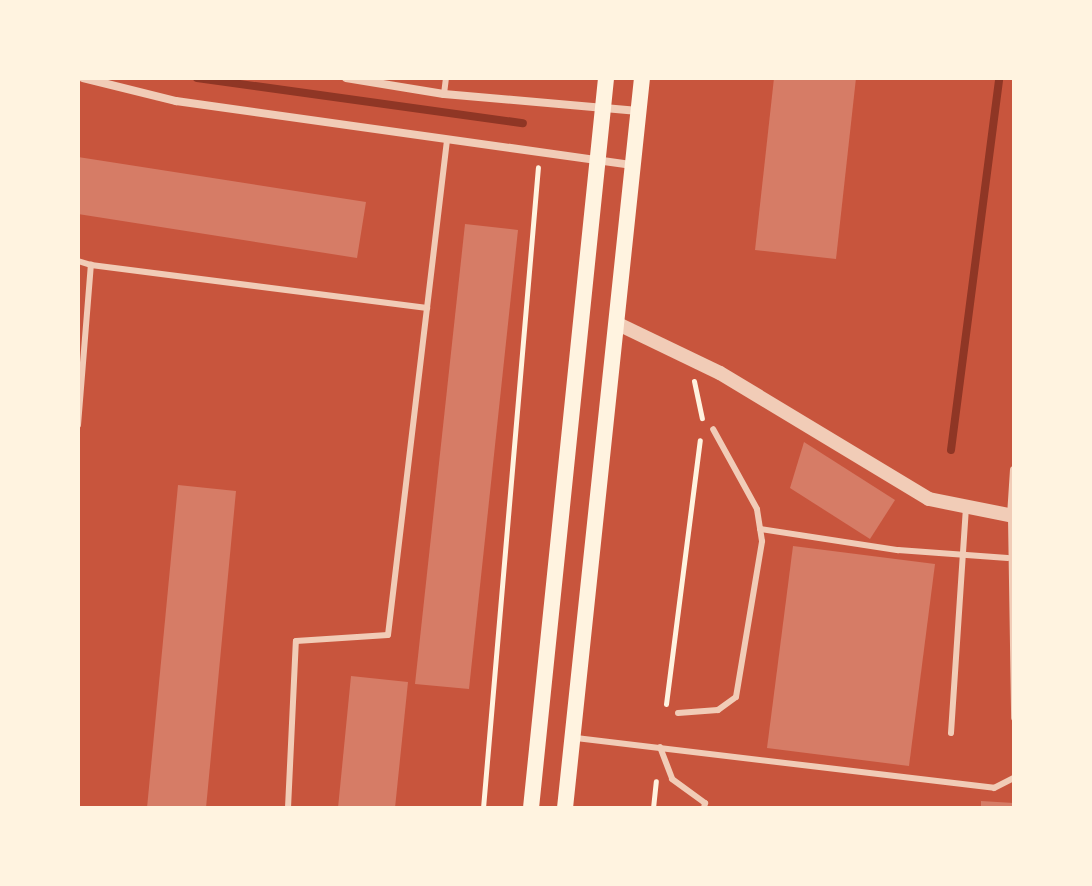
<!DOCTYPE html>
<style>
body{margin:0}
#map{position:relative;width:1092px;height:886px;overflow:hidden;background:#c8553d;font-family:"Work Sans",sans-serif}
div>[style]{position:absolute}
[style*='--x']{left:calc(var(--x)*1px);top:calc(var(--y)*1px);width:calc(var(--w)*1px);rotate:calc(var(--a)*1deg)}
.stream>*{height:8px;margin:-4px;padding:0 4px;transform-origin:4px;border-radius:4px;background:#8f3625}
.building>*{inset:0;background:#d67c66}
.path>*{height:5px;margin:-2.5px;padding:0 2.5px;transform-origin:2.5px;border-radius:2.5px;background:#fff3e0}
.service>*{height:6px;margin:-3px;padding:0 3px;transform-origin:3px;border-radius:3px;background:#f1ccb7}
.minor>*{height:8px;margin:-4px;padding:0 4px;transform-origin:4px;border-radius:4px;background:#f1ccb7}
.tertiary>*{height:14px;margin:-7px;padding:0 7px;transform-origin:7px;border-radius:7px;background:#f1ccb7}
.secondary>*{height:16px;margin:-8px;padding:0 8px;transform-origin:8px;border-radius:8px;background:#fff3e0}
span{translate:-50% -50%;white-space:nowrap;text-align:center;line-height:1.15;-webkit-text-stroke:6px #fff3e0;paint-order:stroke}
.frame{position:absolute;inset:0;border:80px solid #fff3e0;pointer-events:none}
</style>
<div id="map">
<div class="stream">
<i style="--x:197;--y:78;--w:329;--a:7.9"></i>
<i style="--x:951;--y:450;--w:375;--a:-82.6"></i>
</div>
<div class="building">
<i style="clip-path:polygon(774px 78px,856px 78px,836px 259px,755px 250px)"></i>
<i style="clip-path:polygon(78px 157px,366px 202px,357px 258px,78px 214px)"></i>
<i style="clip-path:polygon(465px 224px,518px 230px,469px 689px,415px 684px)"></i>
<i style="clip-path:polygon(804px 442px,895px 500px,870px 539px,790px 488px)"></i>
<i style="clip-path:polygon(178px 485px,236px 491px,206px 808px,147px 808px)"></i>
<i style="clip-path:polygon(793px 546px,935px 564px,909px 766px,767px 748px)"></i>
<i style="clip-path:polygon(351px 676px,408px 682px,395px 808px,338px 808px)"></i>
<i style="clip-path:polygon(981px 801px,1014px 803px,1014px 808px,981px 808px)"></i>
</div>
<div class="path">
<i style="--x:694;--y:381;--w:38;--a:78"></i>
<i style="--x:666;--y:704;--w:266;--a:-82.7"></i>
<i style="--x:483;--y:808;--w:643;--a:-85.1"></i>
<i style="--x:653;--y:808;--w:27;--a:-84"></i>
</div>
<div class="service">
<i style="--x:444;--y:94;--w:16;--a:-83"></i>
<i style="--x:78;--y:261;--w:14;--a:17"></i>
<i style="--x:78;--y:425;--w:161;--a:-85.4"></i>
<i style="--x:91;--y:265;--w:339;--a:7.3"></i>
<i style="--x:1011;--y:518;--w:200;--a:89.1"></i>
<i style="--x:760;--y:529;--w:140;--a:8.7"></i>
<i style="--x:898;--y:550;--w:110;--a:4.2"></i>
<i style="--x:678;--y:713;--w:40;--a:-4.3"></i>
<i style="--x:718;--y:710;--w:22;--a:-36"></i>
<i style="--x:736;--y:697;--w:158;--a:-80.5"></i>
<i style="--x:762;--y:541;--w:32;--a:-99"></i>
<i style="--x:757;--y:509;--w:91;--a:-118.8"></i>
<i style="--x:951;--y:733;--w:225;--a:-86.2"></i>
<i style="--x:576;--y:738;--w:421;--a:6.8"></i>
<i style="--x:994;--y:788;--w:22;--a:-27"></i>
<i style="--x:660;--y:747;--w:34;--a:69"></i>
<i style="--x:672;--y:779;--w:41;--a:36"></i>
<i style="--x:705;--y:803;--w:5;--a:101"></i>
<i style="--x:288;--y:808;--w:167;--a:-87.3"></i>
<i style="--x:296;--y:641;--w:92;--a:-3.7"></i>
<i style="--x:388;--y:635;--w:499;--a:-83.2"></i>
</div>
<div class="minor">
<i style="--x:83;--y:78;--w:96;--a:13.9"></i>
<i style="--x:176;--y:101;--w:461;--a:8"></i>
<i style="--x:346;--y:78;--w:99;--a:9.3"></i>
<i style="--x:444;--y:94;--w:195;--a:5"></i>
<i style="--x:1011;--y:516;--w:46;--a:-86.3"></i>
</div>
<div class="tertiary">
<i style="--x:616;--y:323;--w:115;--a:25.7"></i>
<i style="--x:720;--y:373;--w:244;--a:31.1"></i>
<i style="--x:929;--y:499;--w:87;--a:11.3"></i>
</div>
<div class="secondary">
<i style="--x:531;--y:808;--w:734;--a:-84.13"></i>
<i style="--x:565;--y:808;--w:734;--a:-83.98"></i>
</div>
<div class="frame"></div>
</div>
